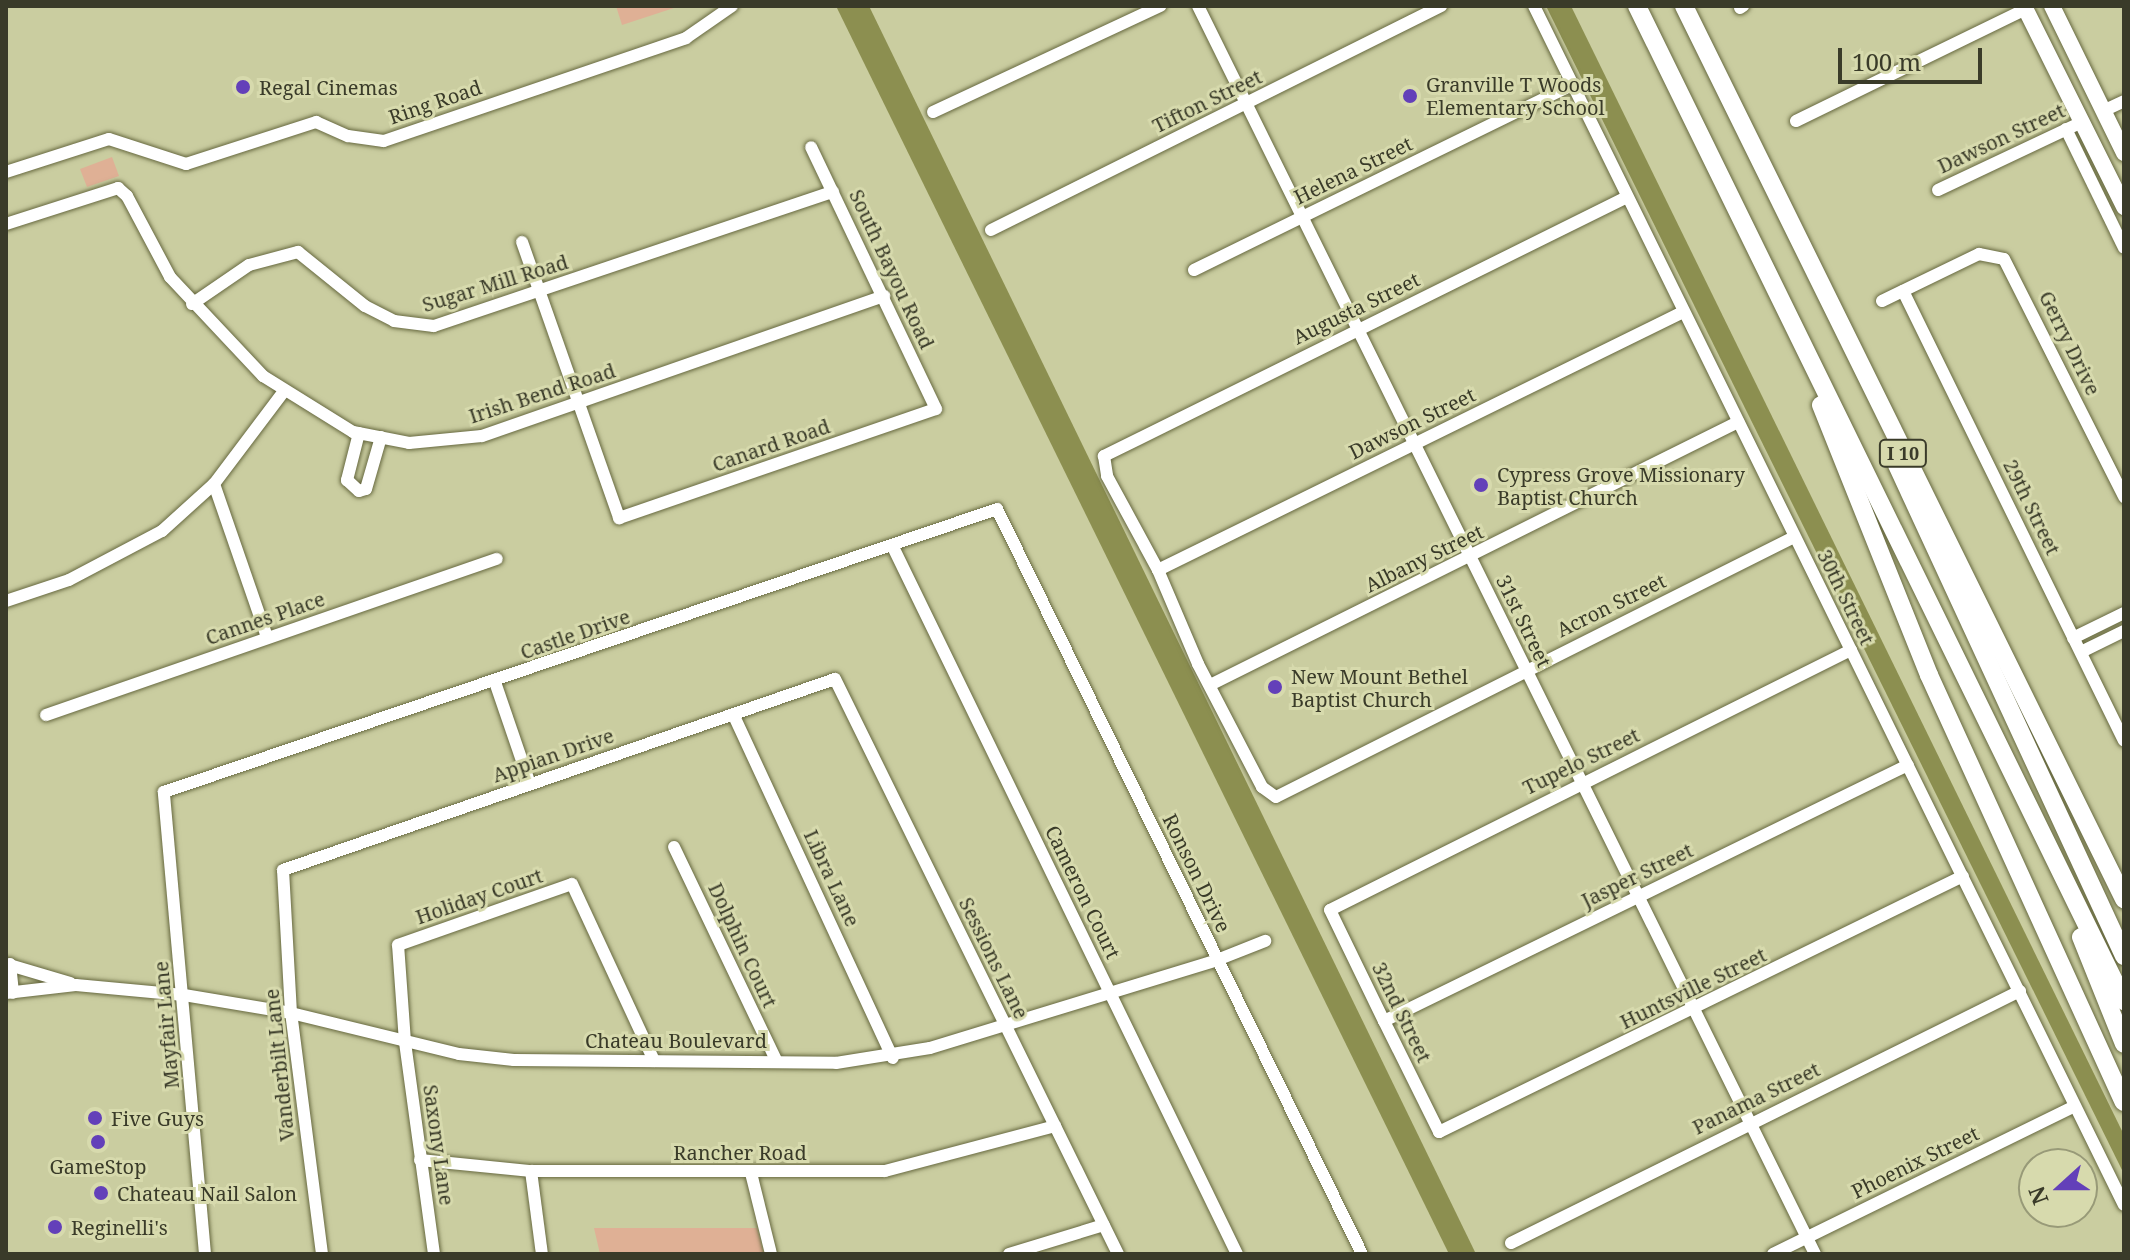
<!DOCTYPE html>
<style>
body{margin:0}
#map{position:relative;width:2130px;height:1260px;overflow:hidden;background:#cacda0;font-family:"Noto Serif",serif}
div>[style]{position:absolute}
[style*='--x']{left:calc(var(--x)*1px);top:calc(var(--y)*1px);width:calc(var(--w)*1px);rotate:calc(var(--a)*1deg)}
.green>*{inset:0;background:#dfb095}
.water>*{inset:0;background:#8c8f50}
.roads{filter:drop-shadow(0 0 2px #676940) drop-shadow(0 0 2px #676940)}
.minor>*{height:12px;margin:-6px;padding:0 6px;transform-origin:6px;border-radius:6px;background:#fff}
.major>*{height:16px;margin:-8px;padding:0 8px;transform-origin:8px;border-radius:8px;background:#fff}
.highway>*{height:18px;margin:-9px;padding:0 9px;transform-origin:9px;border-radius:9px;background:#fff}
.dots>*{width:22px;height:22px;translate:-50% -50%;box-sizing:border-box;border:4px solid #d7daad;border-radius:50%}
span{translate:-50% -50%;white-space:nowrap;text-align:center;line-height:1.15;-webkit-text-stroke:6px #d7daad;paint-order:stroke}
.shield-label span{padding:2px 6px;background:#d7daad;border:2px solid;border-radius:6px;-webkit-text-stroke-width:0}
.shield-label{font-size:18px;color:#3a3b29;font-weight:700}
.poi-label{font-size:20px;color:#3a3b29}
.left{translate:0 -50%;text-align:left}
.street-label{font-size:20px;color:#3a3b29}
.frame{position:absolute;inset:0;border:8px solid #3a3b29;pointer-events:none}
.north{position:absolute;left:2018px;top:1148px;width:80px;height:80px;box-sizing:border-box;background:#d7daad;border:2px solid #989a78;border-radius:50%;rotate:249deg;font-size:22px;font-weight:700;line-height:32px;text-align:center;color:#3a3b29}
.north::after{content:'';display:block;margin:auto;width:28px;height:36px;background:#6340b9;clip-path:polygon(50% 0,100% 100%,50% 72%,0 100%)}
.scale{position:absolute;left:1838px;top:48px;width:144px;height:36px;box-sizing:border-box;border:4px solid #3a3b29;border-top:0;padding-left:10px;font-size:24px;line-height:28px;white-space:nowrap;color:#3a3b29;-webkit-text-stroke:6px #d7daad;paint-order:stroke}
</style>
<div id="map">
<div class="green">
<i style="clip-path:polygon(616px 6px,680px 6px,622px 25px)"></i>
<i style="clip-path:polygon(112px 157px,119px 176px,87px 187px,80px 169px)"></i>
<i style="clip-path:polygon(594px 1228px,757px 1228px,764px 1254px,600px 1254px)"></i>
</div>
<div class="water">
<i style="clip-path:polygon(836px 6px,869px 6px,1476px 1254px,1449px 1254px)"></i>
<i style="clip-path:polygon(1546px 6px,1571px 6px,2124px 1135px,2124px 1174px)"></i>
</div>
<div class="roads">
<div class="minor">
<i style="--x:1198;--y:6;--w:1392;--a:63.69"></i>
<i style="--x:1534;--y:6;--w:1336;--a:63.8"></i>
<i style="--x:1740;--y:8;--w:4;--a:-34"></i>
<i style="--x:2103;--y:111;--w:23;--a:-25"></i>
<i style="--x:933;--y:112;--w:251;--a:-25"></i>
<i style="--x:1796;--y:121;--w:256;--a:-26"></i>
<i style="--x:2066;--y:129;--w:132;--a:64"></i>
<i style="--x:6;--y:172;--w:108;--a:-17.8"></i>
<i style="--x:109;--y:139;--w:81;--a:18"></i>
<i style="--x:186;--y:164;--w:137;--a:-17.9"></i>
<i style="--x:316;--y:122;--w:35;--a:24"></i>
<i style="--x:348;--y:136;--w:36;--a:8"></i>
<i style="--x:384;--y:141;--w:319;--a:-18.8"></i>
<i style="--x:686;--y:38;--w:56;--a:-34.8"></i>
<i style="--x:1938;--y:190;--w:159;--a:-25.3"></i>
<i style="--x:1627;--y:197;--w:584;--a:153.65"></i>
<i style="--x:1104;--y:456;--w:20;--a:81"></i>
<i style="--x:1107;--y:476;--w:107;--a:61.5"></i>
<i style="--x:1158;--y:570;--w:102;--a:66.9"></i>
<i style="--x:1198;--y:664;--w:139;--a:62.5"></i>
<i style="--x:1262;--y:787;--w:17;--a:36"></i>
<i style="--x:1276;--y:797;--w:580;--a:-26.65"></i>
<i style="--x:6;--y:224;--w:118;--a:-17.8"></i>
<i style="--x:118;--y:188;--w:12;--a:42"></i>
<i style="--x:127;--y:196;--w:92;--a:62"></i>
<i style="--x:170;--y:277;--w:136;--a:46.8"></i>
<i style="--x:263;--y:376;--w:106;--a:31.9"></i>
<i style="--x:353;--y:432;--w:57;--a:11.1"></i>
<i style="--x:409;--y:443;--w:73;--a:-5.5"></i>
<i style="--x:482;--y:436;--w:426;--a:-19.2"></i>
<i style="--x:991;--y:230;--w:503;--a:-26.46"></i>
<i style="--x:522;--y:242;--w:293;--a:70.6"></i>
<i style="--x:619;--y:518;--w:335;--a:-19"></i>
<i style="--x:936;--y:409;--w:290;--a:-115.5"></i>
<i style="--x:1194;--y:270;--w:421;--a:-26.1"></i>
<i style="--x:1903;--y:291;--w:501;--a:63.84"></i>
<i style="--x:1882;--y:301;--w:108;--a:-25.9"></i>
<i style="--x:1979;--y:254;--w:25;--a:11"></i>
<i style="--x:2004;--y:259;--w:267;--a:63.2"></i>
<i style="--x:192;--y:304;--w:69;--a:-34.4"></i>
<i style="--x:249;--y:265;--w:51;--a:-14.9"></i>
<i style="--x:298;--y:252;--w:86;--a:38.9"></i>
<i style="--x:365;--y:306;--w:33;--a:27"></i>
<i style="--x:394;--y:321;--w:40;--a:7.1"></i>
<i style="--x:434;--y:326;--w:421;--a:-18.6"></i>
<i style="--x:359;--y:433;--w:49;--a:104.3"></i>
<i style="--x:347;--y:480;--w:16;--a:43"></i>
<i style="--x:359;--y:491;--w:7;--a:-16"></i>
<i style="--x:366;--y:489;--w:54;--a:-73.9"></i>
<i style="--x:214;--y:484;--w:162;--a:70.9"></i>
<i style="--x:893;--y:547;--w:786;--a:64.05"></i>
<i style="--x:1158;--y:570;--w:585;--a:-26.17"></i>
<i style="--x:6;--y:601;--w:66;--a:-18.4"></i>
<i style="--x:69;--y:580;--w:105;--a:-27.8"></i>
<i style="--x:162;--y:531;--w:70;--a:-42.1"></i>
<i style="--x:214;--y:484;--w:116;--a:-53"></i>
<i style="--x:2073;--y:638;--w:57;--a:-26.1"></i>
<i style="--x:1851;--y:650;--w:582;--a:153.48"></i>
<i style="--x:1330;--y:910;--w:123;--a:64.1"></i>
<i style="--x:1384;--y:1021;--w:124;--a:63.6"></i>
<i style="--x:1439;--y:1132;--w:583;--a:-26.04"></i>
<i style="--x:2081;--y:652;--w:48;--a:-26"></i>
<i style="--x:495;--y:682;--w:108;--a:71.1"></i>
<i style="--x:1212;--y:684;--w:588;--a:-26.48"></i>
<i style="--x:46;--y:715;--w:477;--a:-19.1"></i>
<i style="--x:734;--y:716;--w:377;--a:65.1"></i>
<i style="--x:674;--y:847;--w:236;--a:64.4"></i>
<i style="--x:6;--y:964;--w:67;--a:16.5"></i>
<i style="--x:10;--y:964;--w:29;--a:84"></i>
<i style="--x:6;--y:993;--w:70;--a:-6.5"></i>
<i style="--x:76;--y:985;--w:108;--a:5.3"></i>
<i style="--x:184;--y:995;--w:109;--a:9.5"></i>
<i style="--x:291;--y:1013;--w:173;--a:13.7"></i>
<i style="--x:459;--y:1054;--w:55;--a:6.2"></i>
<i style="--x:514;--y:1060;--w:322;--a:0.5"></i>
<i style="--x:836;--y:1063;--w:95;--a:-9.1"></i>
<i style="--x:930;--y:1048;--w:300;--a:-17"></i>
<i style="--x:1217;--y:960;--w:52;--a:-21.6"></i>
<i style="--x:1384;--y:1021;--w:583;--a:-26.04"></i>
<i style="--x:420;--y:1160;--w:112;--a:5.7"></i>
<i style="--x:531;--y:1171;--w:354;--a:0"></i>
<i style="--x:885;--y:1171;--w:176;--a:-14.8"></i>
<i style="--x:531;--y:1171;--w:84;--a:82.5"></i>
<i style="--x:751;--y:1173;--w:83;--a:76.1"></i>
<i style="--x:1511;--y:1243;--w:568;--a:-26.34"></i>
<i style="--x:205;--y:1254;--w:464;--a:-95.1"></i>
<i style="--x:164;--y:792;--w:880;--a:-18.76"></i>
<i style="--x:997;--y:509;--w:830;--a:63.9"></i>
<i style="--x:322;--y:1254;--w:243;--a:-97.3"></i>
<i style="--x:291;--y:1013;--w:143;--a:-93.2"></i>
<i style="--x:283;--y:870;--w:584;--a:-19.09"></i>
<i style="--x:835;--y:679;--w:641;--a:63.79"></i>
<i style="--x:434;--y:1254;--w:214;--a:-97.8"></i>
<i style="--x:405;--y:1042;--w:97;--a:-94.1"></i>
<i style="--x:398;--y:945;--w:184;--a:-19.3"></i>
<i style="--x:572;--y:884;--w:195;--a:65.1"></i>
<i style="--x:1009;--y:1254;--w:99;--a:-17"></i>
<i style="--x:1773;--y:1254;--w:336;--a:-26.1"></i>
</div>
<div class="major">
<i style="--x:2024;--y:6;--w:225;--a:63.5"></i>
<i style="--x:2052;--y:6;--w:164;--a:63.9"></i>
</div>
<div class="highway">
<i style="--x:1637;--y:6;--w:1108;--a:63.92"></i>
<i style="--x:1684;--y:6;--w:996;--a:63.77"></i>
<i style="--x:1821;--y:405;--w:291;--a:68.2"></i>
<i style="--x:1929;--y:675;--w:469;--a:65.5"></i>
<i style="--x:1897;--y:465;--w:541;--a:65.19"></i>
<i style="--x:2081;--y:937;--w:115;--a:68.1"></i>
</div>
</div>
<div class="dots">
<i style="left:243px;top:87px;background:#6340b9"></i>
<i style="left:1410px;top:96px;background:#6340b9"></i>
<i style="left:1481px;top:485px;background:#6340b9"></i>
<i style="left:1275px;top:687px;background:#6340b9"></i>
<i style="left:95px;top:1118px;background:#6340b9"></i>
<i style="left:98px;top:1142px;background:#6340b9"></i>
<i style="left:101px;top:1193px;background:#6340b9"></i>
<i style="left:55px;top:1227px;background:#6340b9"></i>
</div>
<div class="shield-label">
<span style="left:1903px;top:453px">I 10</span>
</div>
<div class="poi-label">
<span class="left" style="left:1426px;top:96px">Granville T Woods<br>Elementary School</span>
<span class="left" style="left:259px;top:87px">Regal Cinemas</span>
<span class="left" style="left:1497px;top:486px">Cypress Grove Missionary<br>Baptist Church</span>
<span class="left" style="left:1291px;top:688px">New Mount Bethel<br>Baptist Church</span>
<span class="left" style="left:111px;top:1118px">Five Guys</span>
<span style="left:98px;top:1166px">GameStop</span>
<span class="left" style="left:117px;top:1193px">Chateau Nail Salon</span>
<span class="left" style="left:71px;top:1227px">Reginelli's</span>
</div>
<div class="street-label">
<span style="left:1207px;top:101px;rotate:-26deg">Tifton Street</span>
<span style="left:435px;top:102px;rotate:-19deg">Ring Road</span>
<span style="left:2001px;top:138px;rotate:-25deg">Dawson Street</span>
<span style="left:1353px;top:170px;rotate:-26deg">Helena Street</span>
<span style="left:892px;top:269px;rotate:65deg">South Bayou Road</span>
<span style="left:495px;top:283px;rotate:-17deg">Sugar Mill Road</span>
<span style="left:1356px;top:308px;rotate:-26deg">Augusta Street</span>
<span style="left:2070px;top:343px;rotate:64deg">Gerry Drive</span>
<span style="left:542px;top:393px;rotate:-18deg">Irish Bend Road</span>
<span style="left:1412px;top:423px;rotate:-26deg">Dawson Street</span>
<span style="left:771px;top:445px;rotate:-19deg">Canard Road</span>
<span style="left:2032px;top:507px;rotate:64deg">29th Street</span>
<span style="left:1424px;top:558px;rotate:-26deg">Albany Street</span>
<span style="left:1846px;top:597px;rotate:64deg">30th Street</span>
<span style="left:1611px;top:605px;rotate:-26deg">Acron Street</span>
<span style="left:265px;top:618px;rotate:-19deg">Cannes Place</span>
<span style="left:1524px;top:621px;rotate:64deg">31st Street</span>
<span style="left:575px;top:634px;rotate:-19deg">Castle Drive</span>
<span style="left:553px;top:755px;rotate:-19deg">Appian Drive</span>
<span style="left:1581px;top:761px;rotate:-26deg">Tupelo Street</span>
<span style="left:1197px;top:873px;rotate:64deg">Ronson Drive</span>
<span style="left:1637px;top:875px;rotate:-26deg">Jasper Street</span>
<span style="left:832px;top:878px;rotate:65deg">Libra Lane</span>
<span style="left:1083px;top:892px;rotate:64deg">Cameron Court</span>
<span style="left:479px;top:896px;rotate:-19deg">Holiday Court</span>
<span style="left:743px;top:945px;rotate:65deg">Dolphin Court</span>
<span style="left:994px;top:958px;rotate:64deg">Sessions Lane</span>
<span style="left:1693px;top:988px;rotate:-26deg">Huntsville Street</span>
<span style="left:1402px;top:1012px;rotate:64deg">32nd Street</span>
<span style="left:166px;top:1025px;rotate:-95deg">Mayfair Lane</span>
<span style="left:676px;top:1040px">Chateau Boulevard</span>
<span style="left:279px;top:1065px;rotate:-96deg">Vanderbilt Lane</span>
<span style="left:1756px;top:1098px;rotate:-26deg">Panama Street</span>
<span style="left:439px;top:1145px;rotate:82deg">Saxony Lane</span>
<span style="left:740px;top:1152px">Rancher Road</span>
<span style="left:1915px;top:1162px;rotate:-26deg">Phoenix Street</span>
</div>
<div class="frame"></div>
<div class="north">N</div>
<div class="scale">100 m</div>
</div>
